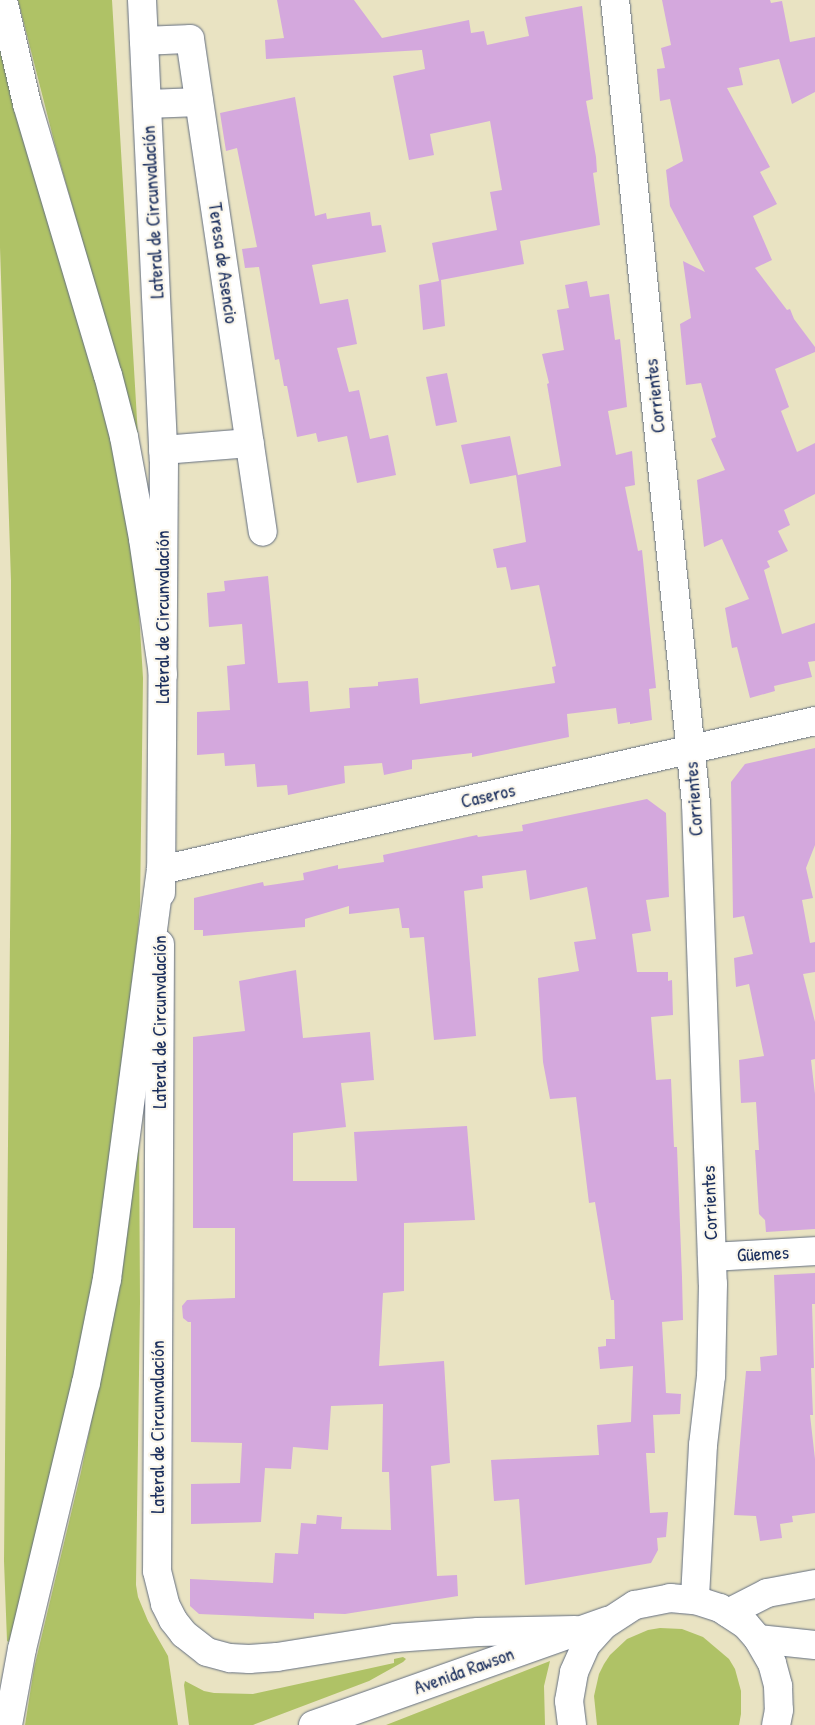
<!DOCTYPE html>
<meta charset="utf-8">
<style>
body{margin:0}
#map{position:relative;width:815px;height:1725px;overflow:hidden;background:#e9e3c2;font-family:"Patrick Hand",sans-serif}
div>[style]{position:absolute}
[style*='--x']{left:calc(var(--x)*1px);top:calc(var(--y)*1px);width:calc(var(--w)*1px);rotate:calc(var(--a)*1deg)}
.green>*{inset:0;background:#afc266}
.building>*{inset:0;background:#d4a8dd}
.roads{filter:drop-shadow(0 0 1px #636e81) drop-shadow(0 0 1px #636e81)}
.minor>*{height:28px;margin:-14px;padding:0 14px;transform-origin:14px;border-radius:14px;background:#fff}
.tertiary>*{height:28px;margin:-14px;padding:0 14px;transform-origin:14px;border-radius:14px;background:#fff}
.trunk>*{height:28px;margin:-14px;padding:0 14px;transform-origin:14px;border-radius:14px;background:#fff}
.motorway>*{height:28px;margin:-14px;padding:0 14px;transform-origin:14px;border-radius:14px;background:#fff}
span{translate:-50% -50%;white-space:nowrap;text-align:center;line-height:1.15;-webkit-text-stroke:4.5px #fbf7ec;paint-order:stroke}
.street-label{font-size:19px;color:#1b2f5e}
</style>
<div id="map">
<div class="green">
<i style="clip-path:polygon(18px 0,112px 0,139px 453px,120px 373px,55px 145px)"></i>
<i style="clip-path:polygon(0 37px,112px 430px,138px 596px,143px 678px,140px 906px,137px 941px,93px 1296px,35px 1547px,9px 1642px,7px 1641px,4px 1561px,11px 830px,11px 581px,0 247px)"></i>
<i style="clip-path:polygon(139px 1131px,140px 1303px,136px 1585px,138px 1597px,148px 1621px,168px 1656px,178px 1725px,25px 1725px,34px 1668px,81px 1472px,110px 1329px)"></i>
<i style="clip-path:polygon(660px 1628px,682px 1629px,703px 1637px,729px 1659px,735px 1669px,741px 1691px,741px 1714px,739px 1725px,597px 1725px,594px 1696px,599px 1674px,604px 1664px,610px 1655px,627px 1639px,648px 1630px)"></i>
<i style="clip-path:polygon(403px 1657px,406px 1659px,403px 1662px,369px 1681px,253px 1725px,189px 1725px,184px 1685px,185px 1681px,204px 1691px,214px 1693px,253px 1694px,394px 1663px,394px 1659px)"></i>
<i style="clip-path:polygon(550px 1661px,544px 1686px,545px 1725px,386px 1725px)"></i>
</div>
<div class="building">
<i style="clip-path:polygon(277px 0,354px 0,382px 38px,469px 20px,471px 33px,484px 31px,487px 45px,529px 36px,525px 17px,582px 6px,593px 99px,586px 101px,596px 157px,597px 172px,593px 173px,600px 225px,520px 241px,524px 264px,441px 280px,445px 326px,423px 330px,419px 285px,439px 281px,432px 243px,497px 230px,490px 192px,502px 190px,490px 121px,430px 134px,434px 155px,409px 160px,393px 76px,425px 69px,422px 50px,266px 59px,265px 40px,284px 38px)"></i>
<i style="clip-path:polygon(662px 0,770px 0,771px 3px,782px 1px,790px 42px,815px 37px,815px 92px,792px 104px,779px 59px,739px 68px,743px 85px,727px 88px,770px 167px,760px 172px,777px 204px,753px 216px,772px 260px,755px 268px,787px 310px,790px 309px,794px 319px,815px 347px,815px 352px,775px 369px,789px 407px,781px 411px,797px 452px,815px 443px,815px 494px,784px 510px,790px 525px,778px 531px,788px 551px,767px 561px,770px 567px,764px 570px,782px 634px,815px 623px,815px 661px,808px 662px,812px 677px,774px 686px,775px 691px,750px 698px,737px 647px,732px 648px,725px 608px,749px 599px,722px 539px,704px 547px,697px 480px,725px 470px,711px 439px,716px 437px,701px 383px,686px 385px,680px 324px,691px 318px,683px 261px,705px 272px,670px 206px,666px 170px,683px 161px,670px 99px,660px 101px,657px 69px,665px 68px,661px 48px,671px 45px)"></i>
<i style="clip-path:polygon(295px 97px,315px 216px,326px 213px,327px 219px,370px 212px,372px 226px,381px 225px,386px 252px,312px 265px,320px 304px,348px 299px,357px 344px,337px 348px,349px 392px,359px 390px,370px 439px,388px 435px,396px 475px,357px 483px,347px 436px,318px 442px,316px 433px,297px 437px,287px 386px,284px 386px,279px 359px,275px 360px,259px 267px,245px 268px,242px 249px,257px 247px,237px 148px,226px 151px,220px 113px)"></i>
<i style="clip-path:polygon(587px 281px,590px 297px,609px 294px,615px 340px,620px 339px,627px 407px,608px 411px,616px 455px,632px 451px,635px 485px,625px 487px,638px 551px,642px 550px,656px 688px,649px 689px,652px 720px,630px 724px,630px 722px,618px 724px,616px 708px,567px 714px,569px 737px,472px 757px,472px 753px,412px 760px,412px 769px,384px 775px,382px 763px,344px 766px,345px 783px,288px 795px,287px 785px,257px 787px,255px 764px,225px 766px,224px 753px,197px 755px,197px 712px,230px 710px,227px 666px,245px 664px,242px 624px,209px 627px,207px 593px,225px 591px,224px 581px,268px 576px,278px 683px,308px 681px,310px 712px,350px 708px,349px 688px,378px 686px,378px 682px,418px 678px,420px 704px,555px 683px,552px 667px,556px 666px,539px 585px,511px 590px,506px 567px,497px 568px,493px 549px,526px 542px,516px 475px,470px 484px,461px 445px,510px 436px,518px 475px,561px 466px,547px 384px,549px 383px,542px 354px,564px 350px,557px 310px,569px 308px,565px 285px)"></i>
<i style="clip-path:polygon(447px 373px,457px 422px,436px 426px,426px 377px)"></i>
<i style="clip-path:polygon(815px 748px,815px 845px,806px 868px,813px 898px,802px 900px,810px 943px,815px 942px,815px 972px,803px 974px,815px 1022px,815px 1059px,811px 1060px,815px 1094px,815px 1229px,766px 1232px,765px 1220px,759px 1214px,755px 1150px,759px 1150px,756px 1102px,741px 1103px,739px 1060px,764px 1056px,749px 984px,736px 987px,734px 958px,753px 954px,744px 916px,733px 918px,731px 782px,745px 764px)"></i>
<i style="clip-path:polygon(647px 799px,666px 813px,669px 897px,646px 900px,651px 931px,632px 934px,637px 972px,668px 972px,668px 981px,672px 980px,673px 1015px,651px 1017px,656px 1080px,671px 1079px,674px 1147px,677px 1147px,682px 1277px,683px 1320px,662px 1322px,666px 1393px,681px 1394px,680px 1414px,653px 1415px,655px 1453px,646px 1453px,650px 1513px,668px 1512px,666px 1537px,657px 1538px,658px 1550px,651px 1563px,525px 1585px,519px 1499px,494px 1501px,491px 1460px,599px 1455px,597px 1425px,631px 1422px,633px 1366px,600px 1369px,598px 1347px,606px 1346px,606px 1339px,615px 1339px,614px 1300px,611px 1300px,595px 1202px,589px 1203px,576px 1097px,550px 1099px,543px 1062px,538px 978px,579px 971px,574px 942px,596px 939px,587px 887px,530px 900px,526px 870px,482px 876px,483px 888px,464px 891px,476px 1036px,434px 1040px,424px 937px,410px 938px,409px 928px,402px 928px,399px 908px,349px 914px,349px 906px,305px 919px,305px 927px,203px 936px,203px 930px,194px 930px,194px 898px,263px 882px,264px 886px,304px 880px,303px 873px,338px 865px,338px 869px,384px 862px,383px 855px,477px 835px,478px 837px,523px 831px,522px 825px)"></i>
<i style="clip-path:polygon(296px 970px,303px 1038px,370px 1032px,374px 1080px,341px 1083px,346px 1127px,293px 1133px,293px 1181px,357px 1181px,354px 1132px,467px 1126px,475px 1220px,404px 1223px,404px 1291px,383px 1293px,379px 1366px,444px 1361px,450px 1463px,431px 1466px,437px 1576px,457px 1575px,458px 1596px,345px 1614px,314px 1613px,314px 1619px,199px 1614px,190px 1606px,190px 1579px,273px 1583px,275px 1553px,298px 1554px,301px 1523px,316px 1524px,317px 1515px,342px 1517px,341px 1529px,391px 1530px,389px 1472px,382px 1472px,383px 1404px,331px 1406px,328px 1450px,293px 1447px,291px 1469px,265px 1468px,261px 1522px,191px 1524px,191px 1484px,240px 1483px,242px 1443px,191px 1442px,191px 1322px,188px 1322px,183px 1318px,182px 1306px,187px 1300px,235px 1298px,235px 1228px,193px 1228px,193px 1037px,245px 1031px,239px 981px)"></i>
<i style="clip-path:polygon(815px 1273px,815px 1304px,812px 1304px,814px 1368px,811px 1368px,813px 1415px,810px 1415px,815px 1459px,815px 1513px,792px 1516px,793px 1522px,780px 1524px,782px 1538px,760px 1541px,756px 1516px,734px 1515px,746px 1371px,761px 1371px,760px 1357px,777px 1355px,774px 1275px)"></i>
</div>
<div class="roads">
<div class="minor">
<i style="--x:615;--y:0;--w:807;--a:84.24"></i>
<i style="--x:696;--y:803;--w:481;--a:88"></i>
<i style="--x:713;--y:1284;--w:92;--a:91.2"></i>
<i style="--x:711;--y:1376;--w:69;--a:96.6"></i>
<i style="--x:703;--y:1445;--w:155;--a:93"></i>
<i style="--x:144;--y:41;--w:46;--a:-2.5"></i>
<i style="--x:190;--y:39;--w:498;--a:81.6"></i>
<i style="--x:148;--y:104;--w:51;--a:-2.2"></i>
<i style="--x:163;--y:450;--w:87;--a:-4.6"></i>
<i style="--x:161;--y:870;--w:671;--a:-12.83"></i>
<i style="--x:712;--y:1257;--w:103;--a:-3.3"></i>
</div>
<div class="tertiary">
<i style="--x:142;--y:0;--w:460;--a:87.3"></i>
<i style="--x:164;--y:459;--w:434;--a:90.4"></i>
<i style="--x:160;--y:944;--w:627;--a:90.27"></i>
<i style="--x:157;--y:1571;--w:34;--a:76"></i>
<i style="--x:165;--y:1604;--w:18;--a:63"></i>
<i style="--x:173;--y:1620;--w:18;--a:52"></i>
<i style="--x:184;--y:1634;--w:29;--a:38"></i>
<i style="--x:207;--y:1652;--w:24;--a:15"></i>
<i style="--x:230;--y:1658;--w:19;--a:3"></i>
<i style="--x:249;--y:1659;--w:28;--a:-4"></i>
<i style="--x:277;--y:1657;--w:120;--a:-9.1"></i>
<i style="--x:395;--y:1638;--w:83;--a:-4.1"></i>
<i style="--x:478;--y:1632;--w:97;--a:-1.2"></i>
<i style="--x:728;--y:1613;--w:44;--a:-27.1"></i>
<i style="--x:767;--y:1593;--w:49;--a:-10.6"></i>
</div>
<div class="trunk">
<i style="--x:313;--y:1725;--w:312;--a:-19.5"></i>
<i style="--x:572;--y:1725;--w:24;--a:-97"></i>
<i style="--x:569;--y:1701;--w:29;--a:-80"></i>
<i style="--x:574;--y:1672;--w:30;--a:-66"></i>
<i style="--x:586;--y:1645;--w:27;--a:-48"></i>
<i style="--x:604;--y:1625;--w:37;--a:-33"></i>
<i style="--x:635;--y:1605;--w:36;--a:-11"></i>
<i style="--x:670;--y:1598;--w:25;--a:5"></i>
<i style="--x:695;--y:1600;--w:26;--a:18"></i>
<i style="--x:720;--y:1608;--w:31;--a:33"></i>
<i style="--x:746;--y:1625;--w:18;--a:49"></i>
<i style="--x:758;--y:1639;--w:28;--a:60"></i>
<i style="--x:772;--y:1663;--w:24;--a:75"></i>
<i style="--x:778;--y:1686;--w:24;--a:88"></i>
<i style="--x:779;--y:1710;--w:15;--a:101"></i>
</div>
<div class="motorway">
<i style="--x:3;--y:0;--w:107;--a:77"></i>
<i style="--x:27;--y:104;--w:283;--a:73.4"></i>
<i style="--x:108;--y:375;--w:64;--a:75.5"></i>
<i style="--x:124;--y:437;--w:104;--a:79.4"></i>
<i style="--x:143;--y:539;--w:137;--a:81.6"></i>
<i style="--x:758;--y:1639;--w:57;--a:6"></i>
<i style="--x:8;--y:1725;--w:77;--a:-79.6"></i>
<i style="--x:22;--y:1649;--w:274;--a:-76.5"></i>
<i style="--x:86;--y:1383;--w:106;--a:-78.6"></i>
<i style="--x:107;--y:1279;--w:413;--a:-82.5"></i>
</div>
</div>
<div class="street-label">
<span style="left:153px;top:212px;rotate:-93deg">Lateral de Circunvalación</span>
<span style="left:223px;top:263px;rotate:82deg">Teresa de Asencio</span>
<span style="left:655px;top:396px;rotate:-96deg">Corrientes</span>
<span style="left:163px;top:617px;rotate:-90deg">Lateral de Circunvalación</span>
<span style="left:488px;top:796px;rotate:-13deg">Caseros</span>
<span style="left:694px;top:799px;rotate:-94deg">Corrientes</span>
<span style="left:160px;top:1022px;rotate:-90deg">Lateral de Circunvalación</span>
<span style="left:710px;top:1203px;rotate:-92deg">Corrientes</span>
<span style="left:763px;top:1254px;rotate:-3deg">Güemes</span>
<span style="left:158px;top:1427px;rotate:-90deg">Lateral de Circunvalación</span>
<span style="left:464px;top:1671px;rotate:-20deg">Avenida Rawson</span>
</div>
</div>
